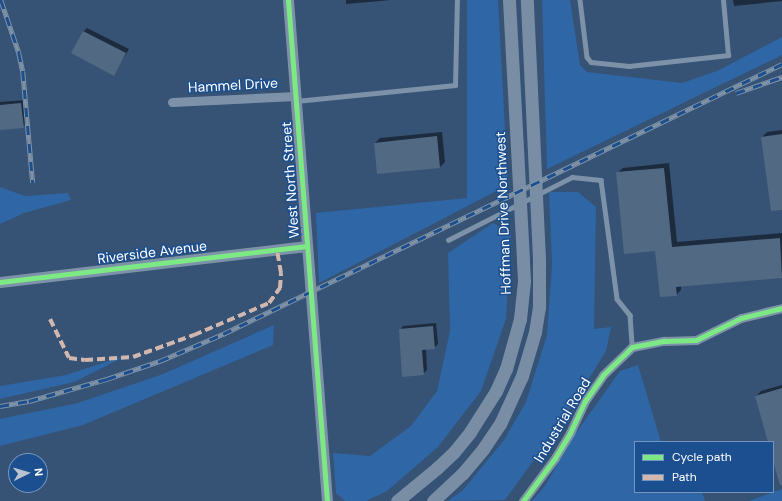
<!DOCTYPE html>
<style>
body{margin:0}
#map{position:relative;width:782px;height:501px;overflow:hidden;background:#365274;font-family:"DM Sans",sans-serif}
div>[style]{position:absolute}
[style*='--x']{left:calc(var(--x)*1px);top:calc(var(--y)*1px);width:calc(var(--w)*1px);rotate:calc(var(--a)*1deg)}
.green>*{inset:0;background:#2f66a5}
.shadow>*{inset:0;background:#0007}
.building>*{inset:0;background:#526984}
.service>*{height:4.5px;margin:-2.25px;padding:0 2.25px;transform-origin:2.25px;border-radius:2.25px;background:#7d92a8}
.minor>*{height:9px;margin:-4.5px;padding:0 4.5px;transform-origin:4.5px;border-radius:4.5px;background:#7d92a8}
.tertiary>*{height:11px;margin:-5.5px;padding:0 5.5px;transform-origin:5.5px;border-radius:5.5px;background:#7d92a8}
.secondary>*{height:13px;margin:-6.5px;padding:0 6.5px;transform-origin:6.5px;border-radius:6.5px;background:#798da4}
.rail>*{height:4.5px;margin-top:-2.25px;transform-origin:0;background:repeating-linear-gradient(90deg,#1b4f8f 0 9px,#7e92a7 0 18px);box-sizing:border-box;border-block:1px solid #7e92a7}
.quiet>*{height:4px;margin-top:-2px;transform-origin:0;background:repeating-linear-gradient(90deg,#d1b7ad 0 8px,transparent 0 12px)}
.cycleway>*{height:5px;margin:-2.5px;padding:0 2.5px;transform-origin:2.5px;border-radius:2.5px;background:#7ce984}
span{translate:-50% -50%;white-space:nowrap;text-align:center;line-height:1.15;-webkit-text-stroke:3px #1b4f8f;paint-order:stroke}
.street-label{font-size:14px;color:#fff}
.legend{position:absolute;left:634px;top:441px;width:140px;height:52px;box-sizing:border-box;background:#1b4f8f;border:1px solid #7695bc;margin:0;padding:5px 7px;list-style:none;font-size:12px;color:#fff}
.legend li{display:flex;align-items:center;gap:8px;height:20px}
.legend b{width:20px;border:1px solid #7695bc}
.north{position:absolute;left:8px;top:453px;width:40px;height:40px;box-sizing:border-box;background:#1b4f8f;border:1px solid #7695bc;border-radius:50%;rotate:85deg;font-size:11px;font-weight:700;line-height:16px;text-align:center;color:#fff}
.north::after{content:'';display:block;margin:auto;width:14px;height:18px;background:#b9c2ce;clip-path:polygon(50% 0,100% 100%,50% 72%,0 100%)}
</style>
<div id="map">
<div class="green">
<i style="clip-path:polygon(467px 0,498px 0,508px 185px,319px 283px,316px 213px,467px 198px)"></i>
<i style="clip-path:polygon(542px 0,570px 0,580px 65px,587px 72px,682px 83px,717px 71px,782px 37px,782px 55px,547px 169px)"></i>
<i style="clip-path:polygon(0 187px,25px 196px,68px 193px,71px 200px,24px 213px,0 224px)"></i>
<i style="clip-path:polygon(549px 192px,578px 192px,596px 207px,594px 329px,611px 327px,606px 351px,565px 417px,505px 500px,448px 501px,463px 490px,504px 440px,526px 402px,547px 335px,552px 265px)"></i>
<i style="clip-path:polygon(493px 223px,511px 234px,506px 319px,481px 391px,438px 447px,387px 491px,366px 501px,345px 501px,336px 493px,333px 453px,370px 456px,411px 426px,437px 391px,450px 331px,448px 253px)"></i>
<i style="clip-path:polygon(274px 325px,273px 345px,83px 425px,0 446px,0 419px,78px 403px,163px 374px)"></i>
<i style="clip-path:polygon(130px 354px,74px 382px,0 399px,0 386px,66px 375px)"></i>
<i style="clip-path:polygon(638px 365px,661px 442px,635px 442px,635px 492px,702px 492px,705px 501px,532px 501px,545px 486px,573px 437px,620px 371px)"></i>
<i style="clip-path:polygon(782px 489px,782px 501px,749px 501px)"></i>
</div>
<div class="shadow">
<i style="clip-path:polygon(346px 0,391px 0,346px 4px)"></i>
<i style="clip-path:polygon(733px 0,782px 0,782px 1px,734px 6px)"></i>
<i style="clip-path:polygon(87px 28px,129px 49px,114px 74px,83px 32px)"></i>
<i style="clip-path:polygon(25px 100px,27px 123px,23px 127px,0 129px,0 102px)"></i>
<i style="clip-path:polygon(782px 130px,782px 209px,762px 137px,767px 132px)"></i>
<i style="clip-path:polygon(442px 132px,445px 162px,440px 167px,378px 173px,375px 143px,380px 138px)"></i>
<i style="clip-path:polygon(669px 163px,677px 242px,782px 233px,782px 277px,681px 285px,681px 290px,676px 295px,656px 249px,617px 173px,623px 168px)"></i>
<i style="clip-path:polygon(436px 323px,438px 344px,434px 348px,426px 349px,427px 370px,423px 374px,400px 330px,403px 326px)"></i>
<i style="clip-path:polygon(782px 385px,782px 485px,781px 485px,773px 458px,773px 442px,769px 442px,756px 396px,761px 391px)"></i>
</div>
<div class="building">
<i style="clip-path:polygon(83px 31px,126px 53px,114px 76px,71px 53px)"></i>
<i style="clip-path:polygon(21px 103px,24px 128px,0 130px,0 105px)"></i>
<i style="clip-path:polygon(782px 134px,782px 210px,771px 211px,761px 137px)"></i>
<i style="clip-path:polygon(437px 136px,440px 168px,377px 174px,374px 143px)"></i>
<i style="clip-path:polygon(664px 168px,672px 247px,780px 238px,782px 278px,676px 287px,677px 296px,660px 297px,655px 251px,624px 254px,616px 172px)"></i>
<i style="clip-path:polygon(433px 326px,435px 349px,422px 350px,424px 375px,402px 377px,399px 329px)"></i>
<i style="clip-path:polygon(782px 388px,782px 485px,780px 485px,773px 461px,773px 442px,768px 442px,755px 396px)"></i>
</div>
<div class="service">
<i style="--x:580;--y:0;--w:57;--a:83"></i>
<i style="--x:587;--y:57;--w:6;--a:51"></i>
<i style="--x:591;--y:62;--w:38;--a:6"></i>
<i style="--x:629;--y:66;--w:100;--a:-6.3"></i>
<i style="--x:728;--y:55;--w:55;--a:-95.2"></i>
<i style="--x:296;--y:101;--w:160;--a:-5.7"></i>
<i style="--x:455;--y:85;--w:85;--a:-88.7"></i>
<i style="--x:448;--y:240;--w:139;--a:-26.9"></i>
<i style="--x:572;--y:177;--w:29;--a:6"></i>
<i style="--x:601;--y:180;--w:120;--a:82.3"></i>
<i style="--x:617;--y:299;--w:21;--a:51"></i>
<i style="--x:630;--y:315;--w:32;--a:86"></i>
</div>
<div class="minor">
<i style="--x:172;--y:102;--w:124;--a:-2.8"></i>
<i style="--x:523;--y:501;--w:54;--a:-53.3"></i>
<i style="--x:555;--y:458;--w:29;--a:-59"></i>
<i style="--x:570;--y:433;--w:35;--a:-65"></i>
<i style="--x:585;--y:401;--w:32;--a:-55"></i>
<i style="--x:603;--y:375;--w:40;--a:-44"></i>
<i style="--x:632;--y:347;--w:33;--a:-11"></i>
<i style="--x:664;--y:341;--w:32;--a:-2"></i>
<i style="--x:696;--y:340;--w:50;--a:-26.1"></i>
<i style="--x:741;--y:318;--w:42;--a:-13.7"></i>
</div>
<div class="tertiary">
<i style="--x:288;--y:0;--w:503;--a:85.55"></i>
<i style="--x:0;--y:282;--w:309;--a:-6.7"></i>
</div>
<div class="secondary">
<i style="--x:397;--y:501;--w:52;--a:-39.5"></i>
<i style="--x:437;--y:468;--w:23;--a:-43"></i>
<i style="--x:454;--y:452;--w:26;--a:-51"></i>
<i style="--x:470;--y:432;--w:49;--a:-57.6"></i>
<i style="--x:496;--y:391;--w:24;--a:-66"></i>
<i style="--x:506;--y:369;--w:52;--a:-74.4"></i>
<i style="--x:520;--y:319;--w:38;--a:-84"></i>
<i style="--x:524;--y:281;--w:22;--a:-93"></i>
<i style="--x:523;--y:259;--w:259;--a:-93.1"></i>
<i style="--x:433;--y:501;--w:41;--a:-43"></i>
<i style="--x:463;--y:473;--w:31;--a:-50"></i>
<i style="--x:483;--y:449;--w:30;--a:-56"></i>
<i style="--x:500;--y:424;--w:53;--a:-65.4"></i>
<i style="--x:522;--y:376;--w:46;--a:-73.5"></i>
<i style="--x:535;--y:332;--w:24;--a:-81"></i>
<i style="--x:539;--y:308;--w:49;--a:-90"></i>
<i style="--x:539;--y:259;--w:259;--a:-92.7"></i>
</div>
<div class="rail">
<i style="--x:1;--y:0;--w:56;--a:71.2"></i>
<i style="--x:19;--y:53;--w:19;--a:78"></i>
<i style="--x:23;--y:72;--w:111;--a:84.9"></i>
<i style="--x:736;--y:93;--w:49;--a:-19.2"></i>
<i style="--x:0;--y:406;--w:29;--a:-10"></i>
<i style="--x:29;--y:401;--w:81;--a:-15.8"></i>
<i style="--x:107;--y:379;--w:56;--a:-18.8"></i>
<i style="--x:160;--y:361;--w:69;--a:-23.2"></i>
<i style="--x:223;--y:334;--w:621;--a:-25.78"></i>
</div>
<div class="quiet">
<i style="--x:50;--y:319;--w:43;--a:64"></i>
<i style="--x:69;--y:358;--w:16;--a:7"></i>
<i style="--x:85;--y:360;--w:48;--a:-3.6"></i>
<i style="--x:133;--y:357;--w:65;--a:-19.8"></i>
<i style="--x:194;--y:335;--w:82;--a:-23.1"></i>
<i style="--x:269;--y:303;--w:19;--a:-54"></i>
<i style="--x:280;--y:288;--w:15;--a:-86"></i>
<i style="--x:281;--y:273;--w:23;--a:-100"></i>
</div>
<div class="cycleway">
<i style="--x:288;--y:0;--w:503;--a:85.55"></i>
<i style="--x:0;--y:282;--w:309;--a:-6.7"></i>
<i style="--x:523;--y:501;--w:54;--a:-53.3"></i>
<i style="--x:555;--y:458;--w:29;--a:-59"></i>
<i style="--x:570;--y:433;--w:35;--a:-65"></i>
<i style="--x:585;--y:401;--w:32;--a:-55"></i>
<i style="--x:603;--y:375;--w:40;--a:-44"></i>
<i style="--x:632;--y:347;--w:33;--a:-11"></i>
<i style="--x:664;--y:341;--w:32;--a:-2"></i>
<i style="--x:696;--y:340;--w:50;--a:-26.1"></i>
<i style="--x:741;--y:318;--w:42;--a:-13.7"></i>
</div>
<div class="street-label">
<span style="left:233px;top:85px;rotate:-3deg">Hammel Drive</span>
<span style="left:290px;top:180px;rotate:-94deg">West North Street</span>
<span style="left:503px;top:213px;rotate:-92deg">Hoffman Drive Northwest</span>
<span style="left:152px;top:252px;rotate:-7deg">Riverside Avenue</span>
<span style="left:562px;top:420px;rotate:-59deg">Industrial Road</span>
</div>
<ul class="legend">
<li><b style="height:5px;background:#7ce984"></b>Cycle path</li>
<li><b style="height:5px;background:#d1b7ad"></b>Path</li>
</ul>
<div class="north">N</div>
</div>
